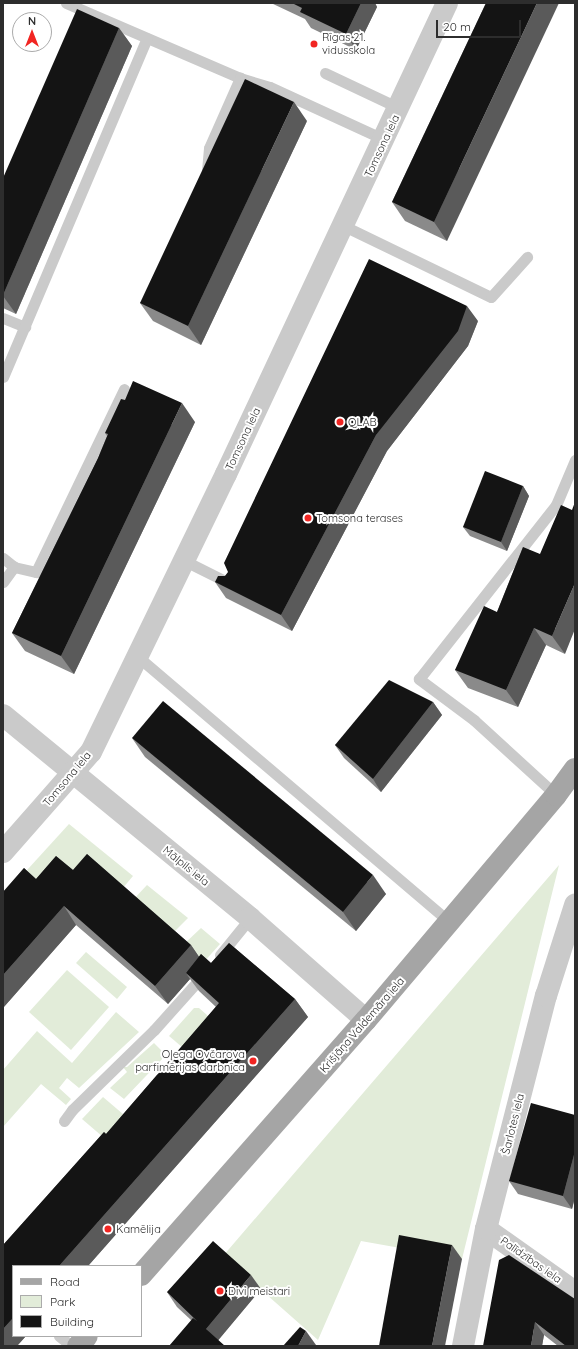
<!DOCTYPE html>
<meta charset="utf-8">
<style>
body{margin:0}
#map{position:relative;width:578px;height:1349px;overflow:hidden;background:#fff;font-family:Quicksand,sans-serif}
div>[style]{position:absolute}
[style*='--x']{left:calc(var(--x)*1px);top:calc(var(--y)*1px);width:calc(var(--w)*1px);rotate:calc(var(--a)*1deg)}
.green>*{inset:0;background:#e2ecd9}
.lane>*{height:11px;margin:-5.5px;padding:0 5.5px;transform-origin:5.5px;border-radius:5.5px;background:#cacaca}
.street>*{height:22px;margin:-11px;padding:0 11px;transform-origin:11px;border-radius:11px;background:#cacaca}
.primary>*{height:22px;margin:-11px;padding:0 11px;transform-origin:11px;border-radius:11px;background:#a5a5a5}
.wall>*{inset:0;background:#8a8a8a}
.shaded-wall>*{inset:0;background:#5a5a5a}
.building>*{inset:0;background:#141414}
.dots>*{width:11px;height:11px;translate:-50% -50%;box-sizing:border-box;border:2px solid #fff;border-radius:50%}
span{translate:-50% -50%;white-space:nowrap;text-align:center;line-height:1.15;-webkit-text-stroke:4px #fff;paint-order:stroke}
.poi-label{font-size:11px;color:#2d2d2d}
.left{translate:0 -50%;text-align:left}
.right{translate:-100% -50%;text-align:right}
.street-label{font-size:11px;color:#2d2d2d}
.frame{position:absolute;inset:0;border:4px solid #2d2d2d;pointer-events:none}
.legend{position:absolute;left:12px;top:1265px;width:130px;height:72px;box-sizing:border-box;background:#fff;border:1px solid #ababab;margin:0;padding:5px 7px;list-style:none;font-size:12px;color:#2d2d2d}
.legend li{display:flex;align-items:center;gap:8px;height:20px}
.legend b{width:20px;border:1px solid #ababab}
.north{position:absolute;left:12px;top:12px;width:40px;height:40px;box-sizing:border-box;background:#fff;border:1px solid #ababab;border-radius:50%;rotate:0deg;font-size:11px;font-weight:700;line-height:16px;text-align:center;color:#2d2d2d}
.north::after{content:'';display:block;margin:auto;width:14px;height:18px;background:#f12522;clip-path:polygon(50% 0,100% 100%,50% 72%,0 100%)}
.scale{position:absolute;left:436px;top:20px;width:85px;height:18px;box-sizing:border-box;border:2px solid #2d2d2d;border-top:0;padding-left:5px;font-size:12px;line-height:14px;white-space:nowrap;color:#2d2d2d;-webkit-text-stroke:3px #fff;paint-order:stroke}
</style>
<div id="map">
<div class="green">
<i style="clip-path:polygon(69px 824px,133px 876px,122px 889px,7px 892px)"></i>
<i style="clip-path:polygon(559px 865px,462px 1259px,361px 1241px,318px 1340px,223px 1256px)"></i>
<i style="clip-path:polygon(147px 885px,188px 918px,171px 935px,132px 901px)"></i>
<i style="clip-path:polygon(201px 928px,220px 944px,203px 963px,183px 945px)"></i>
<i style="clip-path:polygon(86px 952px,127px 987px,117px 999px,76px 963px)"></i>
<i style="clip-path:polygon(67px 970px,109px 1007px,71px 1050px,29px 1012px)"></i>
<i style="clip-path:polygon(194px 1008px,199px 1008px,223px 1029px,195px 1058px,169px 1036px)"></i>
<i style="clip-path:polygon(116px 1012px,139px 1032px,79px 1088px,67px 1078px,59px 1088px,71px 1099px,66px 1105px,41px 1084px,3px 1127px,3px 1070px,37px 1031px,72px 1063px)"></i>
<i style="clip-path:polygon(154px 1043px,166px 1055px,124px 1099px,110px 1088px,127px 1072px,123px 1067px,127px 1067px)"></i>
<i style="clip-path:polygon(103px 1097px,137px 1126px,117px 1149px,82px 1119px)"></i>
</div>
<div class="lane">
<i style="--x:66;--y:3;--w:189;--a:23.3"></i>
<i style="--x:240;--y:78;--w:31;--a:17"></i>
<i style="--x:270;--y:87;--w:127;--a:24.7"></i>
<i style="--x:325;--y:73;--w:82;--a:25.3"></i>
<i style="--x:207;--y:171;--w:23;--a:-85"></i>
<i style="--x:209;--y:148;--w:77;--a:-66.1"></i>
<i style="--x:344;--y:226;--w:163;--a:25.8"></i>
<i style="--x:491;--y:297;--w:54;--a:-48"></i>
<i style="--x:3;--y:318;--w:24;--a:22"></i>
<i style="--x:3;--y:377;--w:368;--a:-67"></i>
<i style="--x:3;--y:558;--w:14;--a:39"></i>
<i style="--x:183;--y:560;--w:54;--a:26.6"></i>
<i style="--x:3;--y:582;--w:19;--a:-54"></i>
<i style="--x:14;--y:567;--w:23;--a:13"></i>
<i style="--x:36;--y:572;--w:203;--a:-64.3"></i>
<i style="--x:137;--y:656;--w:411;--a:40.4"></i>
<i style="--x:556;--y:795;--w:111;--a:-137.6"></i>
<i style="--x:474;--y:720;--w:69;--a:-143.3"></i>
<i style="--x:419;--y:679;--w:221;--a:-51.8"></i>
<i style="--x:556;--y:505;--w:49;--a:-67.1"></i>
<i style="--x:220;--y:955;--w:48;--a:-51"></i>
<i style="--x:64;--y:1121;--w:14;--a:-54"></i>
<i style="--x:72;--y:1110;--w:115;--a:-44.3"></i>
<i style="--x:154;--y:1030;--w:75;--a:-48.2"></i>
<i style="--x:59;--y:1336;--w:16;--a:38"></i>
</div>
<div class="street">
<i style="--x:3;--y:715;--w:320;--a:39.4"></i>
<i style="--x:250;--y:918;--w:154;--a:41.3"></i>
<i style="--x:3;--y:852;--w:133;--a:-48.7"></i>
<i style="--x:91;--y:752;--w:309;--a:-64.1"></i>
<i style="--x:226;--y:474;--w:520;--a:-64.86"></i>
<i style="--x:486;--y:1229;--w:109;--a:35.3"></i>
<i style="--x:463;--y:1346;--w:119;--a:-78.9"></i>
<i style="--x:486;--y:1229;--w:241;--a:-75.6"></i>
<i style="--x:546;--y:996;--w:96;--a:-72.3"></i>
</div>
<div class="primary">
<i style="--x:141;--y:1275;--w:340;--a:-48.6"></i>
<i style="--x:366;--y:1020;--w:294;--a:-49.8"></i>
<i style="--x:556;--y:795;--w:32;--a:-54"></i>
<i style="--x:78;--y:1346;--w:13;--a:-48"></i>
</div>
<div class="wall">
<i style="clip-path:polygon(271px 3px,375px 3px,377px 7px,356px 50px,311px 28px,305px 19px)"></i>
<i style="clip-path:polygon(486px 3px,447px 241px,405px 221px,392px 202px)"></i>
<i style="clip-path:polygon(119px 28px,132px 46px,16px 314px,3px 308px,3px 178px)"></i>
<i style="clip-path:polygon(307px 121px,201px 345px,153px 321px,140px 303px)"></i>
<i style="clip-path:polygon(478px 321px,468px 346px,387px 451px,292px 631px,226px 598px,215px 582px,225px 576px)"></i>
<i style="clip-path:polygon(195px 422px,74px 674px,25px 651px,12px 633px,98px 458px,107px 436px,105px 433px)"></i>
<i style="clip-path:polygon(523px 486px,529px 496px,507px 551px,470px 536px,463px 527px)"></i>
<i style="clip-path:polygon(523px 547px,565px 654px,546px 645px,518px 707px,468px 688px,455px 670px,497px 612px)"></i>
<i style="clip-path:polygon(433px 702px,442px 715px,381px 792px,344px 758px,335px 745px)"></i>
<i style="clip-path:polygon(132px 738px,386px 894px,356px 931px,145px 757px)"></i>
<i style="clip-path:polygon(87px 854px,191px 945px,199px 957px,201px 954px,211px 963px,229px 943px,295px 999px,308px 1017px,88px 1266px,13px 1266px,13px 1336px,26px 1336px,17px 1346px,3px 1346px,3px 1245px,104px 1132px,106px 1134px,216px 1007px,199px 991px,190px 979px,168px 1004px,76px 925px,3px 1008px,3px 892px,24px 868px,36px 879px,56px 856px,73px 870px)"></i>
<i style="clip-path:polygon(575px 1115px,575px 1197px,572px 1209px,518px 1194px,509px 1181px)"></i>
<i style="clip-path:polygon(499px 1260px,575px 1346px,558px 1346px,544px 1335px,542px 1346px)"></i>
<i style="clip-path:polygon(261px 1289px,218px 1340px,191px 1320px,177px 1307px,167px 1292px)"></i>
</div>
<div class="shaded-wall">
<i style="clip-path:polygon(361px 3px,375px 3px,377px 7px,356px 50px,346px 34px)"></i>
<i style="clip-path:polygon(537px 3px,559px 3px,447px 241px,434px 222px)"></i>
<i style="clip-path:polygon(119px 28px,132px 46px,16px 314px,3px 296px,3px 295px)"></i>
<i style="clip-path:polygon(294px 102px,307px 121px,201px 345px,188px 326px)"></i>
<i style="clip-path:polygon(467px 306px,478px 321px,468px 346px,387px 451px,292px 631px,281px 615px,376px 435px)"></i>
<i style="clip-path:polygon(182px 403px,195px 422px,74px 674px,61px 656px)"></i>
<i style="clip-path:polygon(523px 486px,529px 496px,507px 551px,501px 542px)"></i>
<i style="clip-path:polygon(575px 583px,575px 629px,565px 654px,552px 636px)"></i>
<i style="clip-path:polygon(534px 628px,546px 645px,518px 707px,506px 690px)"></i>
<i style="clip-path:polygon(433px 702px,442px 715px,381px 792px,373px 779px)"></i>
<i style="clip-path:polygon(373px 875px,386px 894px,356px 931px,343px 912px)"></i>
<i style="clip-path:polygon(64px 906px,76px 925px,3px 1008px,3px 975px)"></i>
<i style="clip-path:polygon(191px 945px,204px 964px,186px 973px,190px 979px,168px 1004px,155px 986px)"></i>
<i style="clip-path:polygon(295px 999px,308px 1017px,88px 1266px,59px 1266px)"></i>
<i style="clip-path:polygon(575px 1151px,575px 1197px,572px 1209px,563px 1196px)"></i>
<i style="clip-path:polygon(452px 1245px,462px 1259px,445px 1346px,432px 1346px)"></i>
<i style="clip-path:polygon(251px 1275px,261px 1289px,216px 1343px,206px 1329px)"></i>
<i style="clip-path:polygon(13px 1318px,13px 1336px,26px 1336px,17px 1346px,3px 1346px,3px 1329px)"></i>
<i style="clip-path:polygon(535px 1322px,544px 1335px,542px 1346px,531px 1346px)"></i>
<i style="clip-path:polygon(306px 1331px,316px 1345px,315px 1346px,298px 1346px)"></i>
</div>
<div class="building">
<i style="clip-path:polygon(292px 3px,361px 3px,346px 34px,300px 12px,302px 8px)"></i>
<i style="clip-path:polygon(486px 3px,537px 3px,434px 222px,392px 202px)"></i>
<i style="clip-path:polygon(77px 9px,119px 28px,3px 295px,3px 178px)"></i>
<i style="clip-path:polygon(245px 79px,294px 102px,188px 326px,140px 303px)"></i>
<i style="clip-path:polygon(369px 259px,467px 306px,458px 331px,376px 435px,281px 615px,215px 582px,218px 576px,225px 576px,228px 572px,224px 563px)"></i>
<i style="clip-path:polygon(133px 381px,182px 403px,61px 656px,12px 633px,98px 458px,108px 434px,105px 433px,121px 399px,125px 400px)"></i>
<i style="clip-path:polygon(485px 471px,523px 486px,501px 542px,463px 527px)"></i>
<i style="clip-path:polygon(575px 502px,575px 583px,552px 636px,534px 628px,506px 690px,455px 670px,484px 606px,497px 612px,523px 547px,540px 554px,561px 505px,572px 510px)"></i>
<i style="clip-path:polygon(389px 680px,433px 702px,373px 779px,335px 745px)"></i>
<i style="clip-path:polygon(163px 701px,373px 875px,343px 912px,132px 738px)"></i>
<i style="clip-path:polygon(87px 854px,191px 945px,155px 986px,64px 906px,3px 975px,3px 892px,24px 868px,36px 879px,56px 856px,73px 870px)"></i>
<i style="clip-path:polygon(229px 943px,295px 999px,59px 1266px,13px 1266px,13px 1318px,3px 1329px,3px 1245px,104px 1132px,106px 1134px,219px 1003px,186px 973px,201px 954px,211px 963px)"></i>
<i style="clip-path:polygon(531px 1103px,575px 1115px,575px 1151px,563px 1196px,509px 1181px)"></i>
<i style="clip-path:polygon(399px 1235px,452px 1245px,432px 1346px,379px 1346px)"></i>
<i style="clip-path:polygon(213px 1241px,251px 1275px,206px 1329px,225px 1346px,169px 1346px,193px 1318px,197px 1321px,167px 1292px)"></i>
<i style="clip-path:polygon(509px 1255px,575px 1299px,575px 1346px,566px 1346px,535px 1322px,531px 1346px,483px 1346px,499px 1260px)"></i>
<i style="clip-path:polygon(300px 1327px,306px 1331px,298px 1346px,283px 1346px)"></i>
</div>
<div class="dots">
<i style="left:314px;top:44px;background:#f12522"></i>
<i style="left:340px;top:422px;background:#f12522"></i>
<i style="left:308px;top:518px;background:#f12522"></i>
<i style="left:253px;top:1061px;background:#f12522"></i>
<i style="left:108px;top:1229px;background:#f12522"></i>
<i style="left:220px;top:1291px;background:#f12522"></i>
</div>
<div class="poi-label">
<span class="left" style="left:322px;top:44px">Rīgas 21.<br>vidusskola</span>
<span class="left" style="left:348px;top:422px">QLAB</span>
<span class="left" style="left:316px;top:518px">Tomsona terases</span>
<span class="right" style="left:245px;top:1061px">Oļega Ovčarova<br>parfimērijas darbnīca</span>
<span class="left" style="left:116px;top:1229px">Kamēlija</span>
<span class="left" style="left:228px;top:1291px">Divi meistari</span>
</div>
<div class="street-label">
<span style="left:382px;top:146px;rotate:-65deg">Tomsona iela</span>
<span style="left:243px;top:439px;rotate:-65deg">Tomsona iela</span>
<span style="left:67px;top:779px;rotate:-50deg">Tomsona iela</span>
<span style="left:186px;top:866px;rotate:39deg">Mālpils iela</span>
<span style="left:362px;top:1025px;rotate:-49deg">Krišjāņa Valdemāra iela</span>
<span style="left:513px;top:1124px;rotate:-76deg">Šarlotes iela</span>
<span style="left:531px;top:1260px;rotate:35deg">Palīdzības iela</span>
</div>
<div class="frame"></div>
<ul class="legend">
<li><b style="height:5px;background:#a5a5a5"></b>Road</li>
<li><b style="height:11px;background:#e2ecd9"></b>Park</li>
<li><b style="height:11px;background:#141414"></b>Building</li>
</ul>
<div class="north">N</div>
<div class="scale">20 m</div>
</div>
